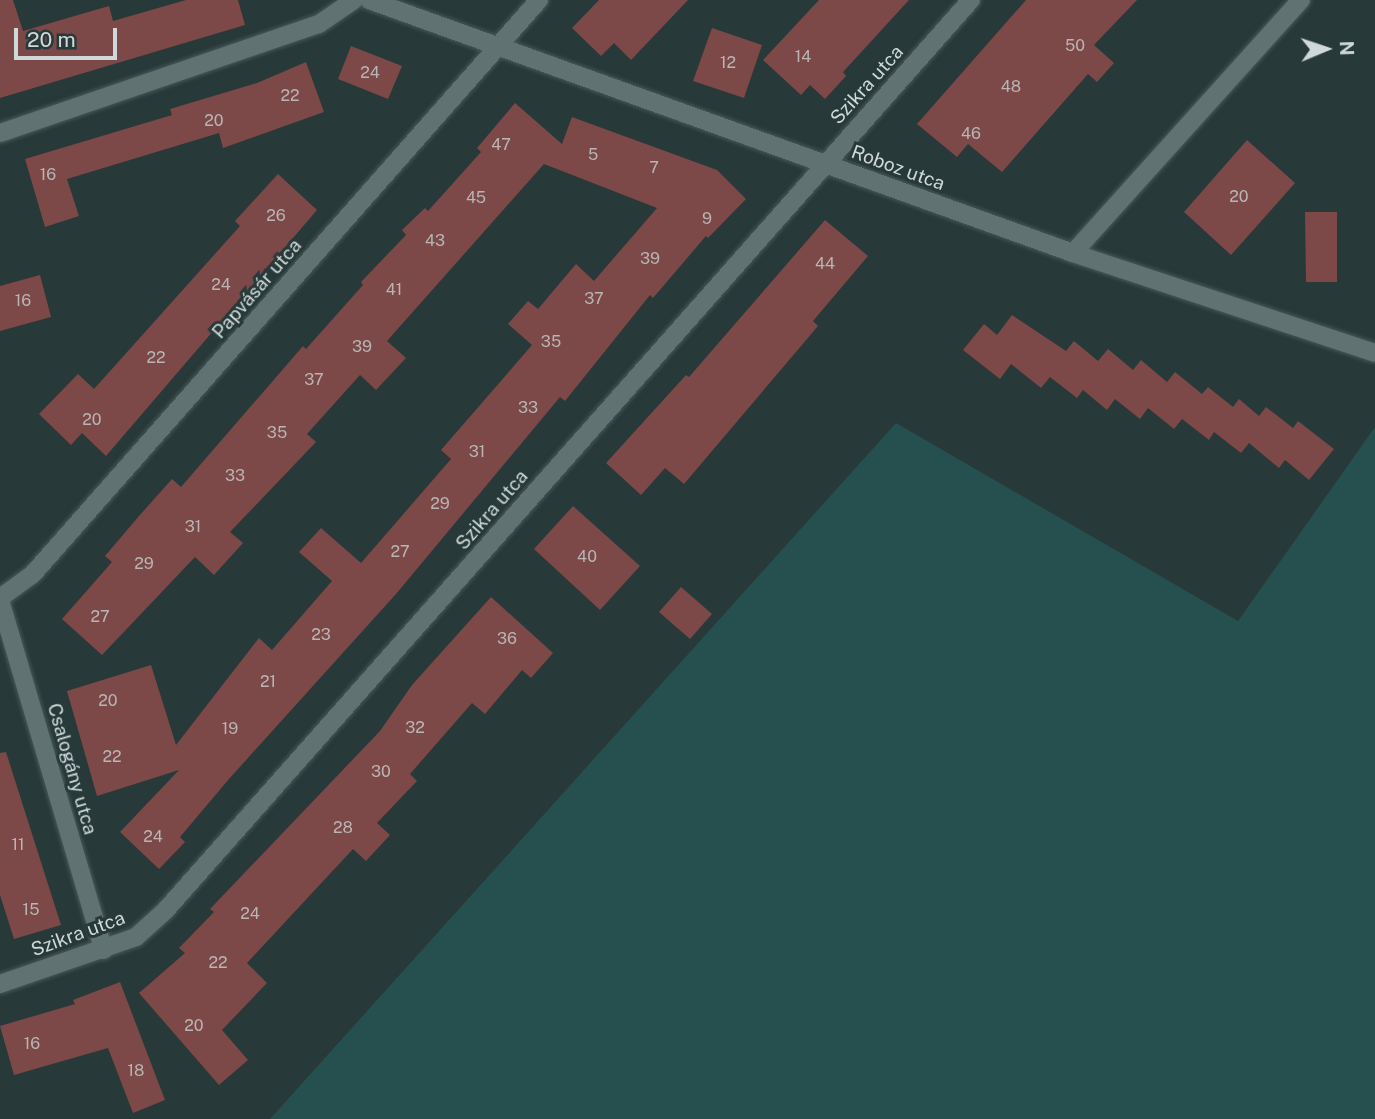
<!DOCTYPE html>
<meta charset="utf-8">
<style>
body{margin:0}
#map{position:relative;width:1375px;height:1119px;overflow:hidden;background:#283939;font-family:"Public Sans",sans-serif}
div>[style]{position:absolute}
[style*='--x']{left:calc(var(--x)*1px);top:calc(var(--y)*1px);width:calc(var(--w)*1px);rotate:calc(var(--a)*1deg)}
.green>*{inset:0;background:#26504f}
.building>*{inset:0;background:#7c4848}
.roads{filter:drop-shadow(0 0 2px #495858) drop-shadow(0 0 2px #495858)}
.minor>*{height:18px;margin:-9px;padding:0 9px;transform-origin:9px;border-radius:9px;background:#607372}
span{translate:-50% -50%;white-space:nowrap;text-align:center;line-height:1.15;-webkit-text-stroke:6px #283939;paint-order:stroke}
.number-label{font-size:16px;color:#bab5b5}
.number-label span{-webkit-text-stroke-width:0}
.street-label{font-size:19px;color:#cfd9d9}
.north{position:absolute;left:1291px;top:14px;width:70px;height:70px;-webkit-text-stroke:5px #283939;paint-order:stroke;rotate:88deg;font-size:19px;font-weight:700;line-height:28px;text-align:center;color:#cfd9d9}
.north::after{content:'';display:block;margin:auto;width:24px;height:32px;background:#cfd9d9;clip-path:polygon(50% 0,100% 100%,50% 72%,0 100%)}
.scale{position:absolute;left:14px;top:28px;width:103px;height:32px;box-sizing:border-box;border:4px solid #cfd9d9;border-top:0;padding-left:9px;font-size:21px;line-height:24px;white-space:nowrap;color:#cfd9d9;-webkit-text-stroke:5px #283939;paint-order:stroke}
</style>
<div id="map">
<div class="green">
<i style="clip-path:polygon(896px 423px,1238px 621px,1375px 427px,1375px 1119px,270px 1119px)"></i>
</div>
<div class="building">
<i style="clip-path:polygon(0 0,13px 0,23px 31px,109px 6px,113px 21px,186px 0,238px 0,245px 25px,0 98px)"></i>
<i style="clip-path:polygon(599px 0,688px 0,631px 60px,614px 43px,601px 56px,572px 28px)"></i>
<i style="clip-path:polygon(819px 0,909px 0,843px 72px,846px 76px,825px 99px,810px 85px,801px 95px,763px 60px)"></i>
<i style="clip-path:polygon(1026px 0,1137px 0,1094px 45px,1114px 63px,1097px 82px,1088px 74px,1002px 172px,968px 144px,957px 157px,917px 124px)"></i>
<i style="clip-path:polygon(712px 28px,762px 45px,744px 98px,693px 81px)"></i>
<i style="clip-path:polygon(351px 46px,402px 66px,388px 99px,338px 79px)"></i>
<i style="clip-path:polygon(306px 62px,324px 112px,223px 148px,219px 133px,67px 179px,79px 216px,45px 227px,25px 159px,172px 115px,170px 109px,257px 83px)"></i>
<i style="clip-path:polygon(515px 103px,562px 144px,572px 117px,717px 170px,746px 199px,708px 238px,706px 236px,653px 298px,650px 295px,565px 401px,560px 397px,396px 594px,229px 779px,180px 837px,185px 842px,159px 869px,120px 832px,179px 770px,97px 796px,67px 691px,151px 665px,176px 745px,259px 638px,272px 650px,332px 581px,299px 552px,321px 528px,361px 563px,451px 459px,441px 450px,532px 345px,508px 324px,528px 301px,538px 309px,576px 264px,594px 281px,657px 208px,544px 164px,387px 341px,406px 358px,376px 390px,360px 375px,307px 434px,316px 442px,230px 532px,243px 543px,214px 575px,195px 557px,102px 655px,62px 619px,112px 562px,105px 556px,139px 516px,172px 479px,181px 487px,303px 346px,306px 349px,363px 285px,361px 282px,406px 235px,402px 230px,425px 208px,428px 211px,481px 152px,477px 148px)"></i>
<i style="clip-path:polygon(1247px 140px,1295px 183px,1231px 255px,1184px 212px)"></i>
<i style="clip-path:polygon(278px 174px,317px 210px,106px 456px,82px 433px,71px 445px,39px 414px,78px 374px,94px 389px,240px 226px,235px 221px)"></i>
<i style="clip-path:polygon(1305px 212px,1337px 212px,1337px 282px,1306px 282px)"></i>
<i style="clip-path:polygon(825px 220px,868px 256px,813px 321px,818px 326px,684px 484px,665px 468px,641px 495px,606px 463px,686px 375px,689px 377px)"></i>
<i style="clip-path:polygon(40px 275px,51px 317px,0 331px,0 286px)"></i>
<i style="clip-path:polygon(1012px 315px,1066px 351px,1074px 341px,1098px 361px,1108px 349px,1133px 370px,1141px 360px,1167px 382px,1175px 372px,1202px 394px,1208px 387px,1233px 407px,1239px 399px,1259px 416px,1266px 407px,1293px 428px,1298px 421px,1334px 449px,1309px 480px,1285px 460px,1279px 468px,1249px 443px,1241px 453px,1214px 432px,1209px 440px,1182px 419px,1174px 429px,1148px 408px,1140px 419px,1115px 399px,1107px 410px,1083px 390px,1077px 398px,1050px 377px,1041px 388px,1011px 364px,1000px 379px,963px 350px,984px 324px,997px 335px)"></i>
<i style="clip-path:polygon(573px 506px,640px 566px,600px 610px,534px 549px)"></i>
<i style="clip-path:polygon(681px 587px,712px 614px,690px 639px,659px 612px)"></i>
<i style="clip-path:polygon(491px 597px,553px 653px,531px 678px,522px 670px,485px 714px,472px 703px,410px 774px,417px 781px,377px 823px,390px 835px,366px 861px,353px 849px,247px 963px,267px 983px,222px 1030px,248px 1060px,219px 1085px,139px 993px,185px 953px,179px 948px,214px 912px,210px 909px,380px 731px,412px 685px)"></i>
<i style="clip-path:polygon(6px 752px,61px 925px,14px 939px,0 895px,0 753px)"></i>
<i style="clip-path:polygon(120px 982px,165px 1100px,133px 1113px,108px 1048px,14px 1075px,0 1026px,75px 1004px,73px 1000px)"></i>
</div>
<div class="roads">
<div class="minor">
<i style="--x:369;--y:0;--w:748;--a:19.77"></i>
<i style="--x:1073;--y:253;--w:318;--a:18.3"></i>
<i style="--x:0;--y:133;--w:337;--a:-18.9"></i>
<i style="--x:319;--y:24;--w:42;--a:-34.4"></i>
<i style="--x:1073;--y:253;--w:341;--a:-48"></i>
<i style="--x:0;--y:598;--w:39;--a:-36"></i>
<i style="--x:32;--y:575;--w:767;--a:-48.6"></i>
<i style="--x:0;--y:600;--w:365;--a:73.5"></i>
<i style="--x:0;--y:984;--w:144;--a:-19.1"></i>
<i style="--x:136;--y:937;--w:38;--a:-42"></i>
<i style="--x:164;--y:912;--w:1218;--a:-48.5"></i>
</div>
</div>
<div class="number-label">
<span style="left:1075px;top:46px">50</span>
<span style="left:803px;top:57px">14</span>
<span style="left:728px;top:63px">12</span>
<span style="left:370px;top:73px">24</span>
<span style="left:1011px;top:87px">48</span>
<span style="left:290px;top:96px">22</span>
<span style="left:214px;top:121px">20</span>
<span style="left:971px;top:134px">46</span>
<span style="left:501px;top:145px">47</span>
<span style="left:593px;top:155px">5</span>
<span style="left:654px;top:168px">7</span>
<span style="left:48px;top:175px">16</span>
<span style="left:1239px;top:197px">20</span>
<span style="left:476px;top:198px">45</span>
<span style="left:276px;top:216px">26</span>
<span style="left:707px;top:219px">9</span>
<span style="left:435px;top:241px">43</span>
<span style="left:650px;top:259px">39</span>
<span style="left:825px;top:264px">44</span>
<span style="left:221px;top:285px">24</span>
<span style="left:394px;top:290px">41</span>
<span style="left:594px;top:299px">37</span>
<span style="left:23px;top:301px">16</span>
<span style="left:551px;top:342px">35</span>
<span style="left:362px;top:347px">39</span>
<span style="left:156px;top:358px">22</span>
<span style="left:314px;top:380px">37</span>
<span style="left:528px;top:408px">33</span>
<span style="left:92px;top:420px">20</span>
<span style="left:277px;top:433px">35</span>
<span style="left:477px;top:452px">31</span>
<span style="left:235px;top:476px">33</span>
<span style="left:440px;top:504px">29</span>
<span style="left:193px;top:527px">31</span>
<span style="left:400px;top:552px">27</span>
<span style="left:587px;top:557px">40</span>
<span style="left:144px;top:564px">29</span>
<span style="left:100px;top:617px">27</span>
<span style="left:321px;top:635px">23</span>
<span style="left:507px;top:639px">36</span>
<span style="left:268px;top:682px">21</span>
<span style="left:108px;top:701px">20</span>
<span style="left:415px;top:728px">32</span>
<span style="left:230px;top:729px">19</span>
<span style="left:112px;top:757px">22</span>
<span style="left:381px;top:772px">30</span>
<span style="left:343px;top:828px">28</span>
<span style="left:153px;top:837px">24</span>
<span style="left:18px;top:845px">11</span>
<span style="left:31px;top:910px">15</span>
<span style="left:250px;top:914px">24</span>
<span style="left:218px;top:963px">22</span>
<span style="left:194px;top:1026px">20</span>
<span style="left:32px;top:1044px">16</span>
<span style="left:136px;top:1071px">18</span>
</div>
<div class="street-label">
<span style="left:867px;top:85px;rotate:-48deg">Szikra utca</span>
<span style="left:898px;top:168px;rotate:20deg">Roboz utca</span>
<span style="left:257px;top:289px;rotate:-49deg">Papvásár utca</span>
<span style="left:492px;top:510px;rotate:-49deg">Szikra utca</span>
<span style="left:72px;top:769px;rotate:74deg">Csalogány utca</span>
<span style="left:78px;top:934px;rotate:-20deg">Szikra utca</span>
</div>
<div class="north">N</div>
<div class="scale">20 m</div>
</div>
